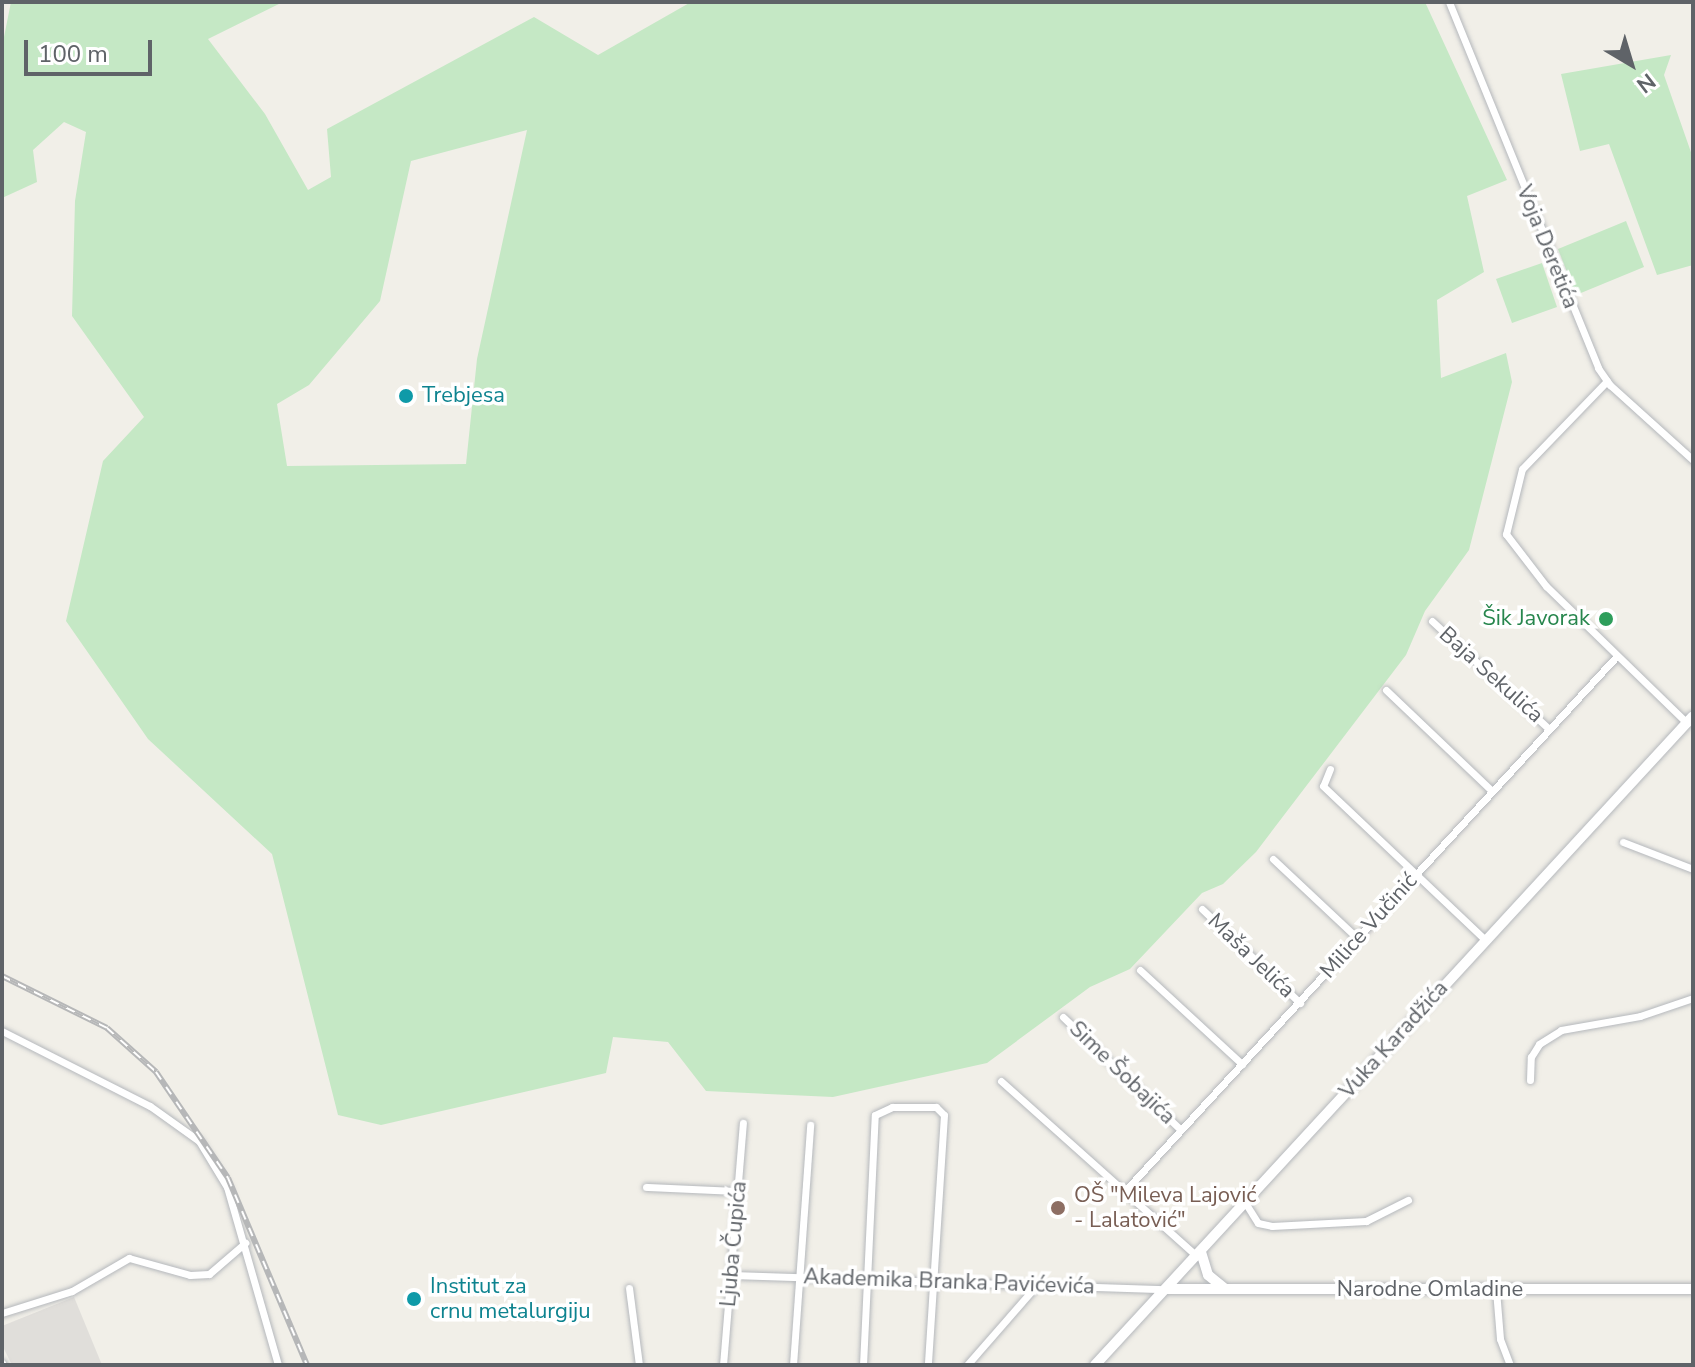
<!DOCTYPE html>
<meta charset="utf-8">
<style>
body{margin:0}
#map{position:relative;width:1695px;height:1367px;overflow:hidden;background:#f1efe8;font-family:"Nunito Sans",sans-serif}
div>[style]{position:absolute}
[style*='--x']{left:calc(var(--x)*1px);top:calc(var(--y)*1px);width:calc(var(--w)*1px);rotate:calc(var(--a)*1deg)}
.industrial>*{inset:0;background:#e0deda}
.green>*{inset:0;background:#c5e8c5}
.roads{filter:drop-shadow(0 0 2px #b5b8bc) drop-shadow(0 0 2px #b5b8bc)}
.street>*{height:7px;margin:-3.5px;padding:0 3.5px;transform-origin:3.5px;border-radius:3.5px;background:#fff}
.secondary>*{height:10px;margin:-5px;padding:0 5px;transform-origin:5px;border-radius:5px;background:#fff}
.rail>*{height:6px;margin-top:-3px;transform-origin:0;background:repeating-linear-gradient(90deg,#fff 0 9px,#b6b7b8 0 18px);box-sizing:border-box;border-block:2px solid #b6b7b8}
.dots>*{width:22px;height:22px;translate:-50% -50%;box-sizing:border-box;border:4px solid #fff;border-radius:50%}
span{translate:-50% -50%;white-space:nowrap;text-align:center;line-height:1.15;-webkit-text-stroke:7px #fff;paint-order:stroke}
.street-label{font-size:22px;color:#5f6368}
.culture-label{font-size:22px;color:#0d838f}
.left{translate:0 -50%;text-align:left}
.leisure-label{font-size:22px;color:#27864d}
.right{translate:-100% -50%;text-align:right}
.education-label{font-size:22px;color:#785e54}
.frame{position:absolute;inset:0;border:4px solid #5f6368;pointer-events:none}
.north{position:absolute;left:1591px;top:24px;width:80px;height:80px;-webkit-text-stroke:6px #fff;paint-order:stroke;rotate:142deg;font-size:22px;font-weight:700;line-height:32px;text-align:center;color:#5f6368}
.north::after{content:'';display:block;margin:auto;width:28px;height:36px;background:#5f6368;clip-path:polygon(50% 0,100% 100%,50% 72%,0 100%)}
.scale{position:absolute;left:24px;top:40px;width:128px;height:36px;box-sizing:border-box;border:4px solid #5f6368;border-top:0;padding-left:10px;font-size:24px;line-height:28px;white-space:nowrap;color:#5f6368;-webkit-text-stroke:6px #fff;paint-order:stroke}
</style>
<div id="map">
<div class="industrial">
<i style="clip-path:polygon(74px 1297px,102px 1365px,12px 1365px,2px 1345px,2px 1326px)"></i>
</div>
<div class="green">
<i style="clip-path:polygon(evenodd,11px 2px,283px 2px,208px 39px,265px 114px,308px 190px,331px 177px,327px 129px,534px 17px,598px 55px,691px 2px,1425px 2px,1507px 180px,1467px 196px,1484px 272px,1437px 300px,1441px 378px,1506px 353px,1512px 382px,1469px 550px,1425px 611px,1406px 655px,1256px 852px,1223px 884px,1202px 893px,1130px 969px,1090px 987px,987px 1063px,833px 1097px,706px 1091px,668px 1042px,613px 1037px,606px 1073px,381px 1125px,338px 1115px,272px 854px,148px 739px,66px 621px,103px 461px,144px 417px,72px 316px,75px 201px,86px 132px,64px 122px,33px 150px,37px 182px,2px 198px,2px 47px,11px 2px,527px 130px,477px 359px,466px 464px,287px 466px,277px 404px,309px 385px,380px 301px,411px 161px,527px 130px)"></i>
<i style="clip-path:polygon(1671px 55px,1664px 75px,1693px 158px,1693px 265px,1657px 275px,1609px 144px,1580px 151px,1561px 74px)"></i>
<i style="clip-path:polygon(1626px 221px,1644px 267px,1576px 295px,1558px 249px)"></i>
<i style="clip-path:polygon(1542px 263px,1557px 307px,1512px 323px,1496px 279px)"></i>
</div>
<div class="roads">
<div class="street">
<i style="--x:1449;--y:2;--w:395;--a:67.8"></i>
<i style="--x:1598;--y:368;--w:21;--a:55"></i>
<i style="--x:1610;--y:385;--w:112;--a:42.1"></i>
<i style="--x:1607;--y:381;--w:122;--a:134"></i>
<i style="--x:1522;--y:469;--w:67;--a:103.8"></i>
<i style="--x:1506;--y:534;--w:66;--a:52.4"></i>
<i style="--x:1546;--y:586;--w:197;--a:44.2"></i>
<i style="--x:1432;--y:621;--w:159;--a:42.7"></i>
<i style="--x:1386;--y:690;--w:146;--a:43.6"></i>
<i style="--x:1330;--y:769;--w:18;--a:112"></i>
<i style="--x:1323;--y:786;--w:222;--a:43.5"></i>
<i style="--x:1623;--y:842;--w:75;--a:21.1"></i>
<i style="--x:1273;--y:859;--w:115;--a:43.2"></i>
<i style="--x:1202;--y:909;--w:136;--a:43.8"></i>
<i style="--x:1140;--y:970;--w:139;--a:42.7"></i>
<i style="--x:1063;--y:1017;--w:163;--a:43.8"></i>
<i style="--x:2;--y:1031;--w:166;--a:26.9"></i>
<i style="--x:150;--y:1106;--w:60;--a:35.5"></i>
<i style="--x:199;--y:1141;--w:54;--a:58.7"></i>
<i style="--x:227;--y:1187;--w:185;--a:74"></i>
<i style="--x:1530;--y:1080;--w:23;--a:-88"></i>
<i style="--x:1531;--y:1057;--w:15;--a:-58"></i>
<i style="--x:1539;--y:1044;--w:26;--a:-32"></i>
<i style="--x:1561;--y:1030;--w:80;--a:-10"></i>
<i style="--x:1640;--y:1016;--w:56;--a:-18.8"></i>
<i style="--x:1001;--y:1081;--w:263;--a:41.8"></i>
<i style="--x:646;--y:1187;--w:92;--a:2.5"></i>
<i style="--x:1123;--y:1193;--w:727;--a:-47.4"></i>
<i style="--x:1246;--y:1204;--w:22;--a:58"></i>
<i style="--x:1258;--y:1223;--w:14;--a:12"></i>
<i style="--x:1272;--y:1226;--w:94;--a:-3"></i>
<i style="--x:1366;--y:1221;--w:47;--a:-26.6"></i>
<i style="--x:732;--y:1275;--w:433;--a:1.9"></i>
<i style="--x:629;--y:1288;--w:78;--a:82.6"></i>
<i style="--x:1496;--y:1290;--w:49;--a:85.3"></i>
<i style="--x:1500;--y:1339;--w:28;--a:69"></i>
<i style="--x:2;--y:1313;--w:73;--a:-17.4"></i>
<i style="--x:72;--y:1291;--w:66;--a:-30.1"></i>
<i style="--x:129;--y:1258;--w:63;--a:15.6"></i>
<i style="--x:190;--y:1275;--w:19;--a:-3"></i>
<i style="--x:209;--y:1274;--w:48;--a:-40.7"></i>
<i style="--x:2;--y:1363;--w:2;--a:63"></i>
<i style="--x:723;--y:1365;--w:243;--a:-85.3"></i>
<i style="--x:793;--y:1365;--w:241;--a:-85.9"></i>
<i style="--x:863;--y:1365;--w:250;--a:-87.3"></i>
<i style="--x:875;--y:1115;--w:19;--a:-25"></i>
<i style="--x:892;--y:1107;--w:44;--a:0"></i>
<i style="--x:936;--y:1107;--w:11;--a:45"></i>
<i style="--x:944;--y:1115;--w:251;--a:93.7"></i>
<i style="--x:967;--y:1365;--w:105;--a:-48.9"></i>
</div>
<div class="secondary">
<i style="--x:1201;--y:1252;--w:24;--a:73"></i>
<i style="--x:1208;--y:1275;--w:21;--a:39"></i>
<i style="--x:1167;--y:1289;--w:526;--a:0"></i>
<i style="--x:1095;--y:1365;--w:882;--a:-47.34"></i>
</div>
</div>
<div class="rail">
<i style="--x:2;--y:976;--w:117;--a:26.3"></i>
<i style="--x:107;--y:1028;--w:66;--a:41.9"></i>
<i style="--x:156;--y:1072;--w:128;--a:55.8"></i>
<i style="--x:228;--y:1178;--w:203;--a:67.1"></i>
</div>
<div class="dots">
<i style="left:406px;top:396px;background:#0f9aa8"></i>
<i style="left:1606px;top:619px;background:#2e9e5b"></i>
<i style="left:1058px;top:1208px;background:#8d6e63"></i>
<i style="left:414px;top:1299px;background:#0f9aa8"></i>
</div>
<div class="street-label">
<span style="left:1547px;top:247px;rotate:68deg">Voja Deretića</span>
<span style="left:1491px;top:675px;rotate:42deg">Baja Sekulića</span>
<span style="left:1369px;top:926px;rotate:-48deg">Milice Vučinić</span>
<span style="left:1251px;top:956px;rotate:44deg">Maša Jelića</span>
<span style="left:1394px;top:1040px;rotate:-48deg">Vuka Karadžića</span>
<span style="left:1122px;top:1073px;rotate:44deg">Sime Šobajića</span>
<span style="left:734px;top:1244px;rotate:-85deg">Ljuba Čupića</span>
<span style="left:949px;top:1282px;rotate:2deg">Akademika Branka Pavićevića</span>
<span style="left:1430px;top:1290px">Narodne Omladine</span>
</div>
<div class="culture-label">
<span class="left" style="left:422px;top:396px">Trebjesa</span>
<span class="left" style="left:430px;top:1299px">Institut za<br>crnu metalurgiju</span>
</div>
<div class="leisure-label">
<span class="right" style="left:1590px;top:619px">Šik Javorak</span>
</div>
<div class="education-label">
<span class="left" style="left:1074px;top:1208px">OŠ "Mileva Lajović<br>- Lalatović"</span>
</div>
<div class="frame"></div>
<div class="north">N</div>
<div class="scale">100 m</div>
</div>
